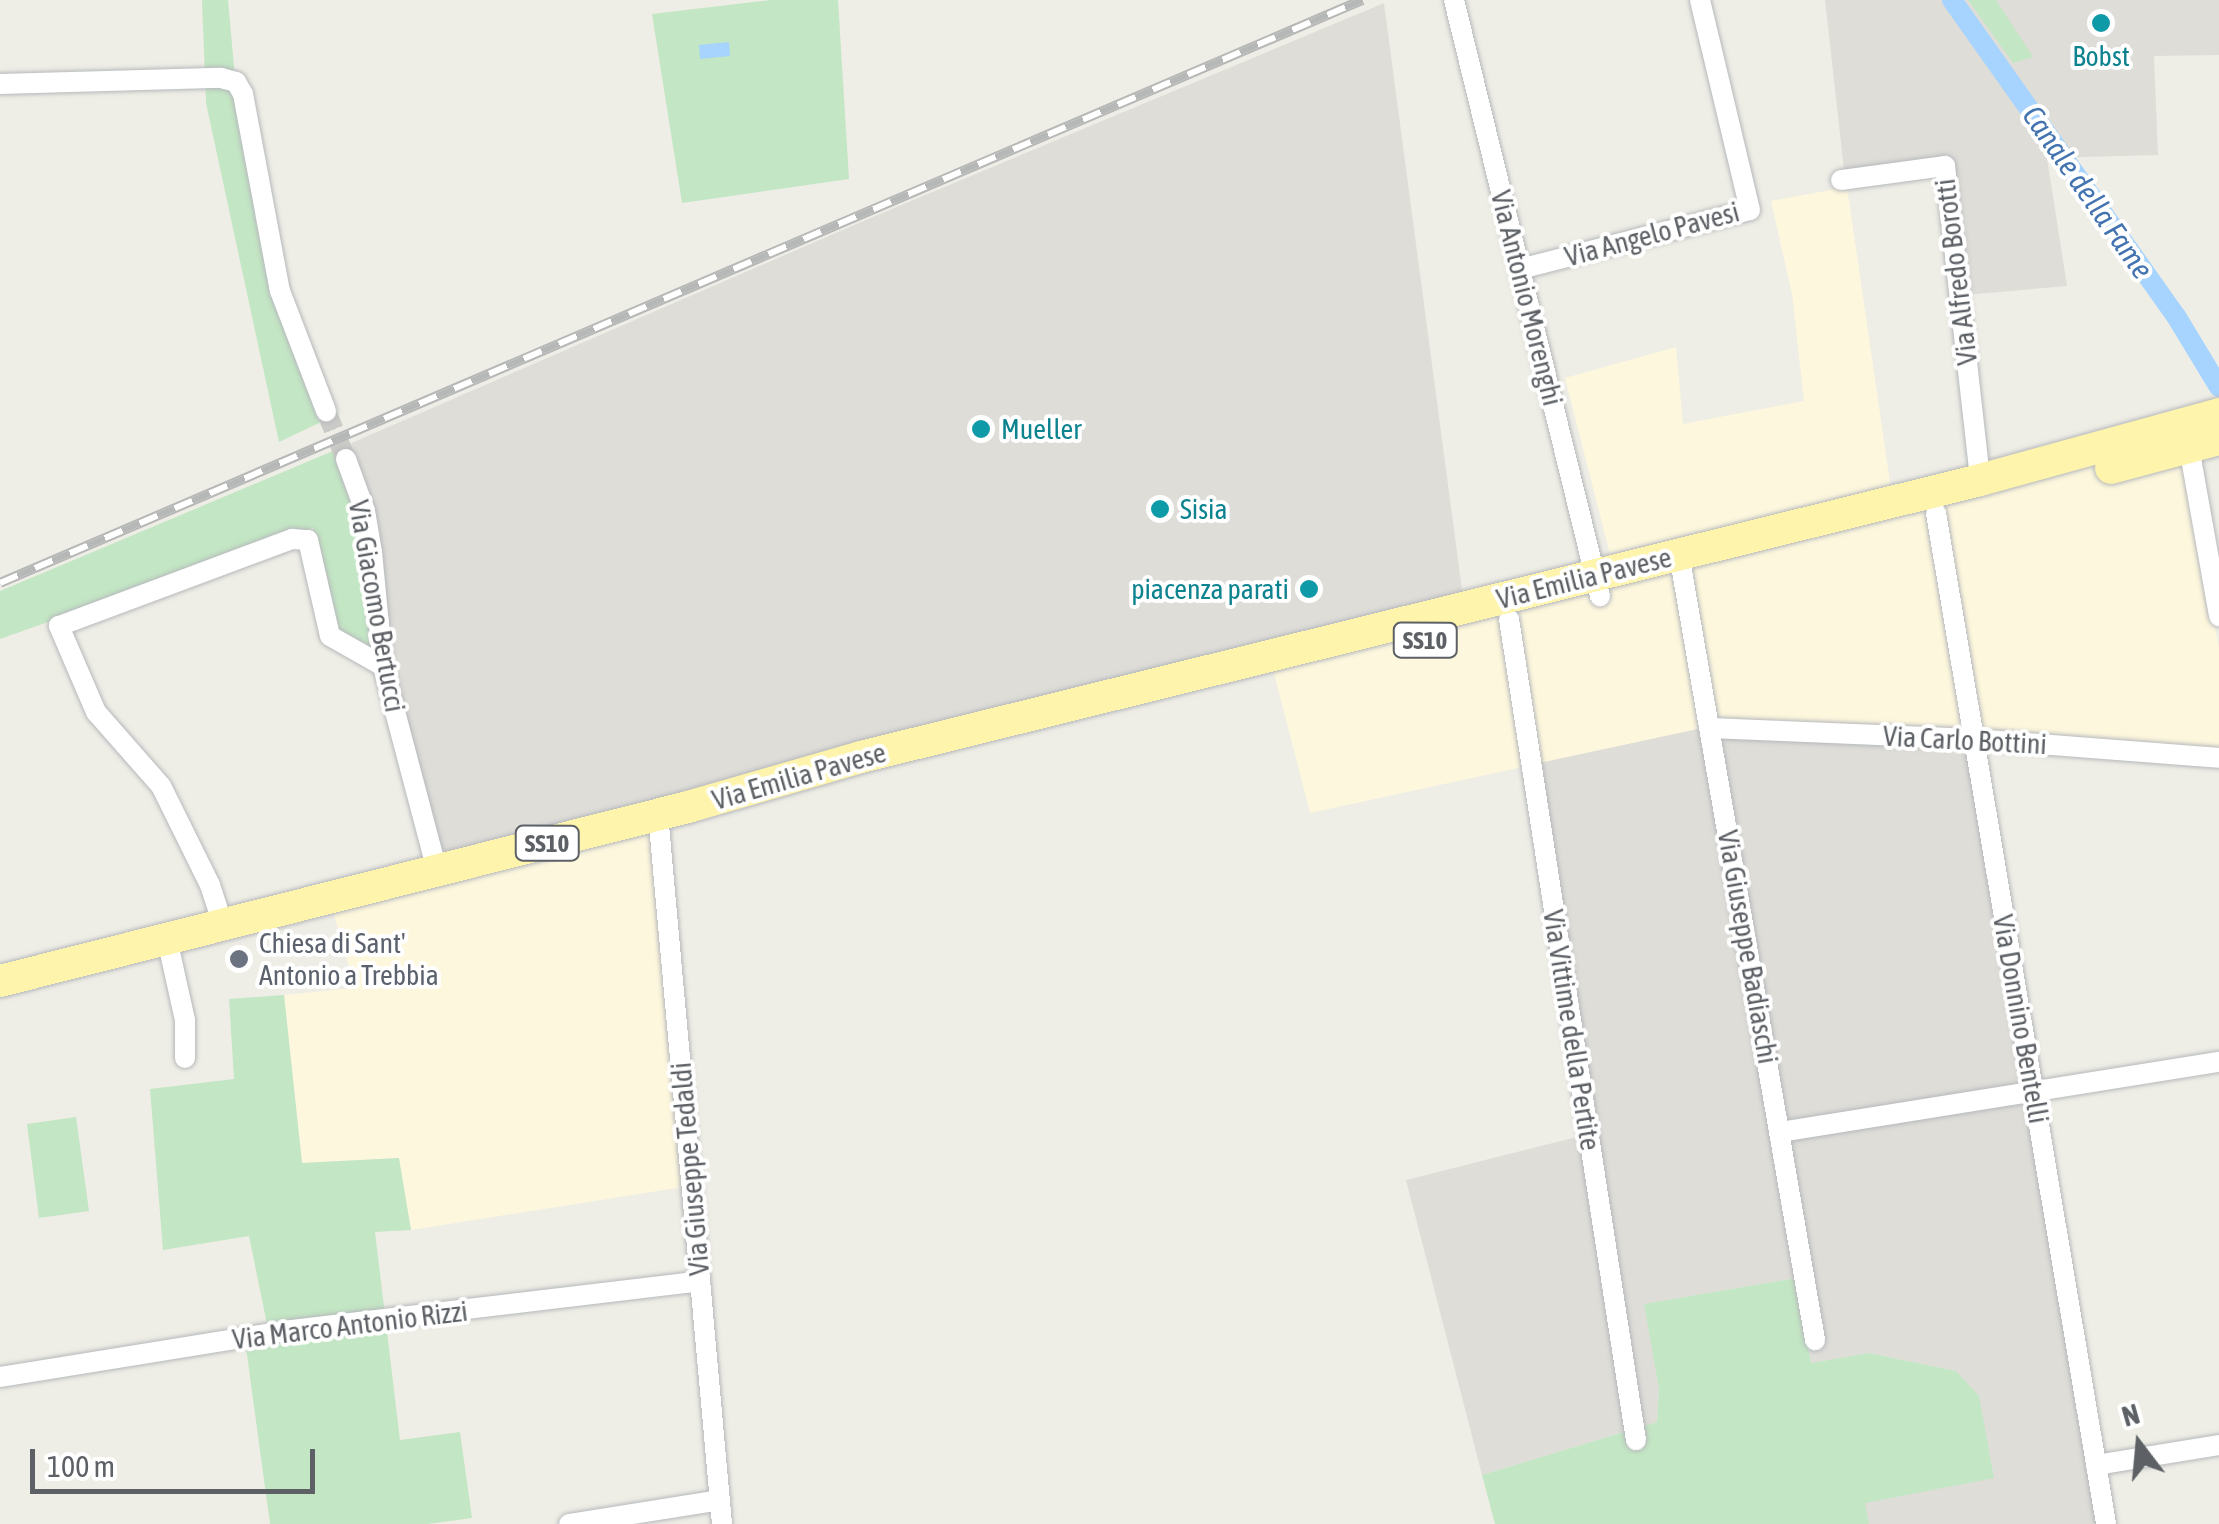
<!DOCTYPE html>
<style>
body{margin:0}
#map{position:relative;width:2219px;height:1524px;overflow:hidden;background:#efeee6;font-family:"Asap Condensed",sans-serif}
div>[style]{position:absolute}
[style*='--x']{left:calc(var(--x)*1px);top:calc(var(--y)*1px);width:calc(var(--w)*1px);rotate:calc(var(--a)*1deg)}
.commercial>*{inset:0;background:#fdf7dd}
.industrial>*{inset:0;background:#deddd8}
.green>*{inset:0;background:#c3e6c4}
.water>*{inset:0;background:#a7d4fe}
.canal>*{height:20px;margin:-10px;padding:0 10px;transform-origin:10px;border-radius:10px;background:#a7d4fe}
.minor-tunnel>*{height:20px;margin-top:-10px;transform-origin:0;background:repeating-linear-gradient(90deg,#cacbc6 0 20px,transparent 0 30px)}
.roads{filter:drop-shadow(0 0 2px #b6b8bc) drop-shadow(0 0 2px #b6b8bc)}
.minor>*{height:20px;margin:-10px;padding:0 10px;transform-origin:10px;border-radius:10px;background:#fff}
.primary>*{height:32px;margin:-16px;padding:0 16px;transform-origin:16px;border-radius:16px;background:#fef4ac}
.rail>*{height:10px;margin-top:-5px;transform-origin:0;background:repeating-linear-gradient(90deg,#fff 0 19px,#b6b7b7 0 38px);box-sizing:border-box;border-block:2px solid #b6b7b7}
.dots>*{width:28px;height:28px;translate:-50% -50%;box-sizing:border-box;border:5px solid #fff;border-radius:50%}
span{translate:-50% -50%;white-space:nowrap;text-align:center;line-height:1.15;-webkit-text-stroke:8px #fff;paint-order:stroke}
.shield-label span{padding:2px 8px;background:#fff;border:2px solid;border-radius:8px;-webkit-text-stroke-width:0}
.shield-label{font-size:25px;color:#5d6166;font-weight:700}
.culture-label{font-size:28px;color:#0d838f}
.left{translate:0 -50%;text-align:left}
.right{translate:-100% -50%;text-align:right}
.street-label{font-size:28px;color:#5d6166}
.worship-label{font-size:28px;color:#5b616d}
.water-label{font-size:30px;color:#4374b0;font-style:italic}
.north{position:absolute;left:2089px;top:1394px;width:100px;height:100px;-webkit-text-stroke:8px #fff;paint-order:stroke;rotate:344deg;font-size:28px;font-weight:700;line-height:40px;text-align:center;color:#5d6166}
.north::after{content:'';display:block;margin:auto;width:35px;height:45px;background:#5d6166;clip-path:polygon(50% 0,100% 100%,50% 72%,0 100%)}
.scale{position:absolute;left:30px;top:1449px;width:285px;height:45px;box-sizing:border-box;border:5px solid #5d6166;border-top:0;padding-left:12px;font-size:30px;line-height:35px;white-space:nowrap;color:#5d6166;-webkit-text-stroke:8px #fff;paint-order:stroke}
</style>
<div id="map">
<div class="commercial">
<i style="clip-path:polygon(1847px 187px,1894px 510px,2177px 436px,2219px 648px,2219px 759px,1712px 726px,1310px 813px,1273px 669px,1700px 561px,1696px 533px,1610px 554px,1565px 378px,1676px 347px,1683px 424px,1804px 401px,1792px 294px,1771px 201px)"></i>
<i style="clip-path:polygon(659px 817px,689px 1186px,411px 1230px,398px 1158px,302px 1163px,284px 995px,355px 988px,330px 901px)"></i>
</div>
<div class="industrial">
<i style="clip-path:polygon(1825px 0,2219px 0,2219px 55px,2154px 56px,2158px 155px,2047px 158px,2067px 286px,1965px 295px,1947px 155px,1844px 170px)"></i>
<i style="clip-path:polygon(1384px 3px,1466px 620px,441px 875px,357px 519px,333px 451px,861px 222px)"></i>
<i style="clip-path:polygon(1712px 726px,1975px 740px,2106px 1524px,1869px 1524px,1864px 1503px,1956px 1371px,1869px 1353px,1811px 1363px,1796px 1278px,1645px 1304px,1659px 1389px,1657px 1422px,1482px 1475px,1406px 1180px,1589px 1134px,1530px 765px)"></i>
</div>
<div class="green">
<i style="clip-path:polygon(202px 0,228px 0,238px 111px,274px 293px,321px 422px,279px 442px,206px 103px)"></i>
<i style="clip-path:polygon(770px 0,838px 0,849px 179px,682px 203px,652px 14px)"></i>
<i style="clip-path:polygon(1968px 0,1996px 0,2033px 57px,2013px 63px)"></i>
<i style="clip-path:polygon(333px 451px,357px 519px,381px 668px,333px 636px,313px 528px,0 639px,0 591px)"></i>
<i style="clip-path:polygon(284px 995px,302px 1163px,399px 1158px,411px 1230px,375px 1232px,400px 1440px,460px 1432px,472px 1518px,428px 1524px,270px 1524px,245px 1340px,269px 1334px,249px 1236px,163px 1250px,150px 1089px,234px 1079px,229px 999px)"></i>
<i style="clip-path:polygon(76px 1117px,89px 1211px,39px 1218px,27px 1124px)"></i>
<i style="clip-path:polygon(1796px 1278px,1811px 1363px,1869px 1353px,1956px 1371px,1979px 1396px,1994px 1478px,1865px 1503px,1869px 1524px,1495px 1524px,1482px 1475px,1657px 1422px,1659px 1389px,1644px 1304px)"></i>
</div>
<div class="water">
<i style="clip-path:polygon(729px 42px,730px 56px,700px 59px,699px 45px)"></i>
</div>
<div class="canal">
<i style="--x:1952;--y:0;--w:387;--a:54.7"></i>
<i style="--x:2176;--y:316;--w:83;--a:58.8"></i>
</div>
<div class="minor-tunnel">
<i style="--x:326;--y:411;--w:52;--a:67.4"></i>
</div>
<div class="roads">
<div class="minor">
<i style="--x:1454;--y:0;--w:614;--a:76.24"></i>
<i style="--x:0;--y:84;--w:221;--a:-1.6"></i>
<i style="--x:221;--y:78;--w:16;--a:15"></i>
<i style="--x:236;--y:82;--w:14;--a:60"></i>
<i style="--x:243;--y:94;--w:200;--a:79.4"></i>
<i style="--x:280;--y:291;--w:129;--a:69"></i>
<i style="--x:1841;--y:180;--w:105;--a:-7.7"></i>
<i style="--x:1945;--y:166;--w:316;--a:83.6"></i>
<i style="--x:1520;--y:269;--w:237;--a:-14.4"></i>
<i style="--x:1750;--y:210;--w:216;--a:-103.4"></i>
<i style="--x:2189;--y:447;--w:172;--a:79.9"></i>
<i style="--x:346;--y:459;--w:55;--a:69.9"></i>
<i style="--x:365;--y:511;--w:42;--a:80.3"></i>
<i style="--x:372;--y:552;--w:115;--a:84.5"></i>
<i style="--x:383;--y:666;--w:212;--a:75.2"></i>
<i style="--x:1936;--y:513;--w:1025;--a:80.45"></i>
<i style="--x:1679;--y:554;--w:798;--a:80.18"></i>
<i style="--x:1509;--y:619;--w:831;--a:81.21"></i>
<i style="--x:1710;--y:728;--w:264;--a:2.4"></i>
<i style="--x:1974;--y:739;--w:246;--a:4.4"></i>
<i style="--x:658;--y:814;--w:713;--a:84.85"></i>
<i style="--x:223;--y:925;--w:42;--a:-108"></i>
<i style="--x:210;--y:885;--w:110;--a:-116.3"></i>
<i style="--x:161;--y:786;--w:98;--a:-131.3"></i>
<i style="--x:96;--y:712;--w:94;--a:-113.3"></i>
<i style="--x:59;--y:626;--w:249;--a:-20.5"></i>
<i style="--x:292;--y:539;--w:16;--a:4"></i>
<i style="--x:308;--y:540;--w:98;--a:77.1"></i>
<i style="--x:330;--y:636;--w:61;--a:29.5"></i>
<i style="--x:167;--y:939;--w:83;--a:77.5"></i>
<i style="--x:185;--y:1020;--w:38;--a:90"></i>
<i style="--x:1780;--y:1132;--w:445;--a:-9.1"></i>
<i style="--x:0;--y:1377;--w:287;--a:-9.2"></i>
<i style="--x:283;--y:1331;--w:420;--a:-6.8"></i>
<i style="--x:2096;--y:1465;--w:125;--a:-9.2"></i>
<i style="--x:569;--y:1524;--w:153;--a:-9"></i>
</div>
<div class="primary">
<i style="--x:2111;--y:468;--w:112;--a:-15"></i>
<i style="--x:0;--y:981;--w:710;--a:-14.19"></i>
<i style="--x:688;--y:807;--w:180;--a:-16.1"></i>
<i style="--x:861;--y:757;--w:1153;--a:-13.9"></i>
<i style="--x:1980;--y:480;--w:248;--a:-15.4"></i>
</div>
</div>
<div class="rail">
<i style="--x:0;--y:583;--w:1482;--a:-23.17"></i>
</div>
<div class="dots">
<i style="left:2101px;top:23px;background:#0f9aa8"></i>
<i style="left:981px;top:429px;background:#0f9aa8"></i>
<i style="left:1160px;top:509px;background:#0f9aa8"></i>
<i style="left:1309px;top:589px;background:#0f9aa8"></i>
<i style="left:239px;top:959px;background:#6b7280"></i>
</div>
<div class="shield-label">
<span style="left:1425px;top:640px">SS10</span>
<span style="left:547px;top:843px">SS10</span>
</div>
<div class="culture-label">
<span style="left:2101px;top:56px">Bobst</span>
<span class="left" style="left:1001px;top:429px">Mueller</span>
<span class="left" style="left:1180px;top:509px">Sisia</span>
<span class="right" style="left:1289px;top:589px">piacenza parati</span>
</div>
<div class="street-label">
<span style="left:1652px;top:234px;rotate:-15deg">Via Angelo Pavesi</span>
<span style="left:1956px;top:272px;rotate:-97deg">Via Alfredo Borotti</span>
<span style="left:1527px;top:298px;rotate:76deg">Via Antonio Morenghi</span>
<span style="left:1584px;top:578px;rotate:-14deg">Via Emilia Pavese</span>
<span style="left:377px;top:606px;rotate:80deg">Via Giacomo Bertucci</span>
<span style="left:1965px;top:740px;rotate:3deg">Via Carlo Bottini</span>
<span style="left:799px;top:776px;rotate:-16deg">Via Emilia Pavese</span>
<span style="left:1748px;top:947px;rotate:80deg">Via Giuseppe Badiaschi</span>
<span style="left:2021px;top:1019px;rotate:80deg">Via Donnino Bentelli</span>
<span style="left:1572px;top:1030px;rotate:81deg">Via Vittime della Pertite</span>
<span style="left:690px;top:1169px;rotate:-95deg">Via Giuseppe Tedaldi</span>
<span style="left:350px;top:1325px;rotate:-7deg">Via Marco Antonio Rizzi</span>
</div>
<div class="worship-label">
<span class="left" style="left:259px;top:959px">Chiesa di Sant'<br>Antonio a Trebbia</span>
</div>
<div class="water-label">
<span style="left:2088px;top:192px;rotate:55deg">Canale della Fame</span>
</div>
<div class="north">N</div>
<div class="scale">100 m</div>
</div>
